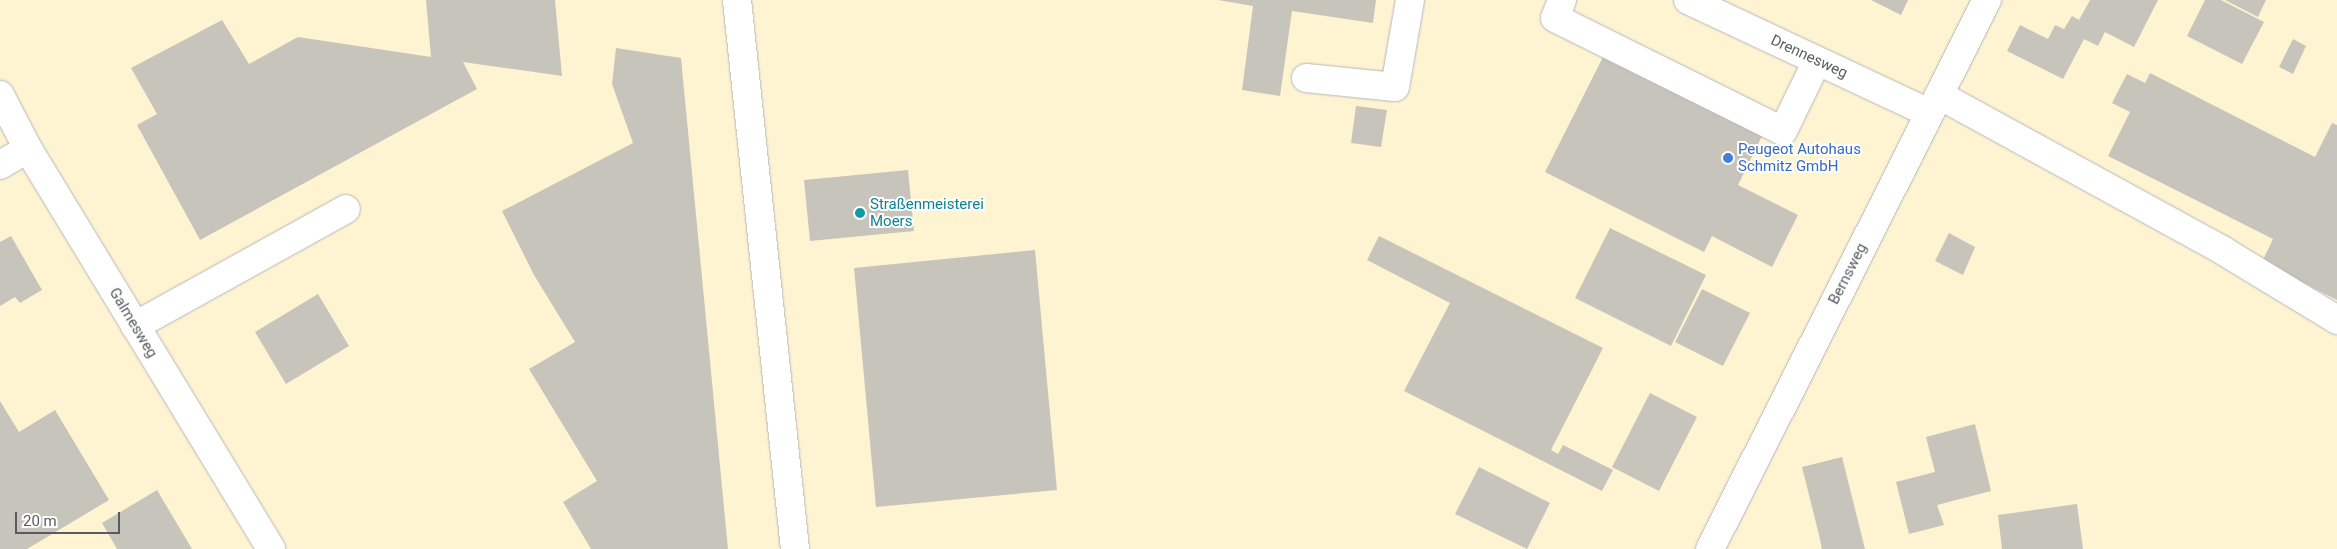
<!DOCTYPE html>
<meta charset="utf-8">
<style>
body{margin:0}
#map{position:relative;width:2337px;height:549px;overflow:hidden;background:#ece9df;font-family:Roboto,sans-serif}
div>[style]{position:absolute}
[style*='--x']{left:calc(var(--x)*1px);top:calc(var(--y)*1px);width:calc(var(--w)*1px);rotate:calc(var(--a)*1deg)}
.commercial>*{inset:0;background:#fff4d1}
.building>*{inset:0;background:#c7c4bc}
.roads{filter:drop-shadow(0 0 1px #b5b8bd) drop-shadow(0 0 1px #b5b8bd)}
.minor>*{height:28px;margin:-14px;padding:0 14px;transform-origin:14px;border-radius:14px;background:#fff}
.dots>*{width:14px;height:14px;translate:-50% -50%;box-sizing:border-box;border:2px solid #fff;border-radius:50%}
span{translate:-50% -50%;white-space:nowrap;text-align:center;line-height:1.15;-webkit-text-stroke:4px #fff;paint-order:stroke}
.street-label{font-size:15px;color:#585c61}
.shop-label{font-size:15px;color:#366cbe}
.left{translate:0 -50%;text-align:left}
.culture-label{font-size:15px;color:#0d838f}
.scale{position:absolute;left:15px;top:512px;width:105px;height:22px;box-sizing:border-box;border:2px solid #585c61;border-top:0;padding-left:6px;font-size:15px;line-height:18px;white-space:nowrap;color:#585c61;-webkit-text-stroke:4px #fff;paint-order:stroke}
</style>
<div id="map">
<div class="commercial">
<i style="clip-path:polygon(0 0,2337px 0,2337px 549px,0 549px)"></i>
</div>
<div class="building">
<i style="clip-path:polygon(426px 0,555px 0,562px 76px,463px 62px,477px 89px,200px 240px,137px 125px,157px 114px,131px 68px,222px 20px,249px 64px,298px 37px,431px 57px)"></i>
<i style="clip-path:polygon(1218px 0,1376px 0,1373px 23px,1292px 11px,1280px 96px,1242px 90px,1253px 6px)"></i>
<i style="clip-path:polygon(1871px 0,1908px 0,1901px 15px)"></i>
<i style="clip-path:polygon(2090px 0,2158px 0,2134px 47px,2105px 32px,2098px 46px,2084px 39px,2063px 79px,2007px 51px,2020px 25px,2048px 39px,2055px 25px,2064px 29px,2072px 16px,2079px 20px)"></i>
<i style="clip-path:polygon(2205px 0,2221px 0,2264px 22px,2242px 64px,2187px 36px)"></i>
<i style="clip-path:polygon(2225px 0,2266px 0,2258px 17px)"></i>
<i style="clip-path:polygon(2293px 39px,2306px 46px,2293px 74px,2279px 67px)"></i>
<i style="clip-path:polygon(616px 48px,681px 58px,728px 549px,591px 549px,563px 502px,597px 481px,529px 369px,575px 342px,534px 275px,502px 211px,633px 143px,612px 84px)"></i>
<i style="clip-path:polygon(1604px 55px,1762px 136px,1738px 185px,1798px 215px,1772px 267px,1712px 236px,1704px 252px,1545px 172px)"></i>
<i style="clip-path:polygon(2150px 73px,2315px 157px,2332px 123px,2337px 125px,2337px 300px,2262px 262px,2273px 239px,2108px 156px,2130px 112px,2112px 103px,2127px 74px,2145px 83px)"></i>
<i style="clip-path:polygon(1356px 106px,1387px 110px,1381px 147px,1351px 143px)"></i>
<i style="clip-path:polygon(908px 170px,914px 231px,810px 241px,804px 180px)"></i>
<i style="clip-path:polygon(1610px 228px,1706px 275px,1671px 346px,1575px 298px)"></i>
<i style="clip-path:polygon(1949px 233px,1975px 247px,1963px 275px,1935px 261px)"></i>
<i style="clip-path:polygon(11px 236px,42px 290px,20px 303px,15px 297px,0 306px,0 242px)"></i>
<i style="clip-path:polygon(1379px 236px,1603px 348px,1551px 450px,1558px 454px,1563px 445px,1613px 470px,1602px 491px,1404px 391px,1450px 303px,1367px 260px)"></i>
<i style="clip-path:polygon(1035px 250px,1057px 490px,876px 507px,854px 268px)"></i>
<i style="clip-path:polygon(1702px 289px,1750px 313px,1723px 366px,1675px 342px)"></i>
<i style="clip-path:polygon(318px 294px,349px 346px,286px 384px,255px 332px)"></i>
<i style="clip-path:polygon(1650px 393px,1697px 417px,1659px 491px,1612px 467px)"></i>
<i style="clip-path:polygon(0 401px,19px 432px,55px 410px,109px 500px,27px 549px,0 549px)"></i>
<i style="clip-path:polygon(1975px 424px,1991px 491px,1937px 505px,1944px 525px,1909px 534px,1896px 482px,1935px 472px,1926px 437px)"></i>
<i style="clip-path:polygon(1842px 457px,1865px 549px,1822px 549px,1819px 535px,1802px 467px)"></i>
<i style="clip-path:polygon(1479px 467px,1550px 503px,1527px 549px,1455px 514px)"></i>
<i style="clip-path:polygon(157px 490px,192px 549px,117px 549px,102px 523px)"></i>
<i style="clip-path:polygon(2077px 504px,2083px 549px,2002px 549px,1998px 515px)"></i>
</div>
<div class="roads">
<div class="minor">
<i style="--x:737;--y:0;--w:552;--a:83.97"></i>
<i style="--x:1562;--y:0;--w:19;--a:111"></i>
<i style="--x:1555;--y:18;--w:254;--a:26.4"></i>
<i style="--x:1783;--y:131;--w:78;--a:-64.1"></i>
<i style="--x:1688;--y:0;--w:266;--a:25.1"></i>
<i style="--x:1306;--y:78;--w:89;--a:5.8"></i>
<i style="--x:1395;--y:87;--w:88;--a:-80.2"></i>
<i style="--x:0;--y:95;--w:61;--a:62.6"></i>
<i style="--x:28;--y:149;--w:468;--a:58.7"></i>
<i style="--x:1939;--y:95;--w:323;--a:28.7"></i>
<i style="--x:2222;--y:250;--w:135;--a:31.3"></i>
<i style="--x:0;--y:165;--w:32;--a:-30"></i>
<i style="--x:135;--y:326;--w:241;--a:-29"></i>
<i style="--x:1710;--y:549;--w:615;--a:-63.23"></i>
</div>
</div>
<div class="dots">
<i style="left:1728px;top:158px;background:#3f7fe0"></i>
<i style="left:860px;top:213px;background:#0f9aa8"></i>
</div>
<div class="street-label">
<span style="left:1809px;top:57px;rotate:25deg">Drennesweg</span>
<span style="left:1848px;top:274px;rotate:-63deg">Bernsweg</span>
<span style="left:133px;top:323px;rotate:59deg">Galmesweg</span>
</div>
<div class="shop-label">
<span class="left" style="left:1738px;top:158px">Peugeot Autohaus<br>Schmitz GmbH</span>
</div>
<div class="culture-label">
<span class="left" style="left:870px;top:213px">Straßenmeisterei<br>Moers</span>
</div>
<div class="scale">20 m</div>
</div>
